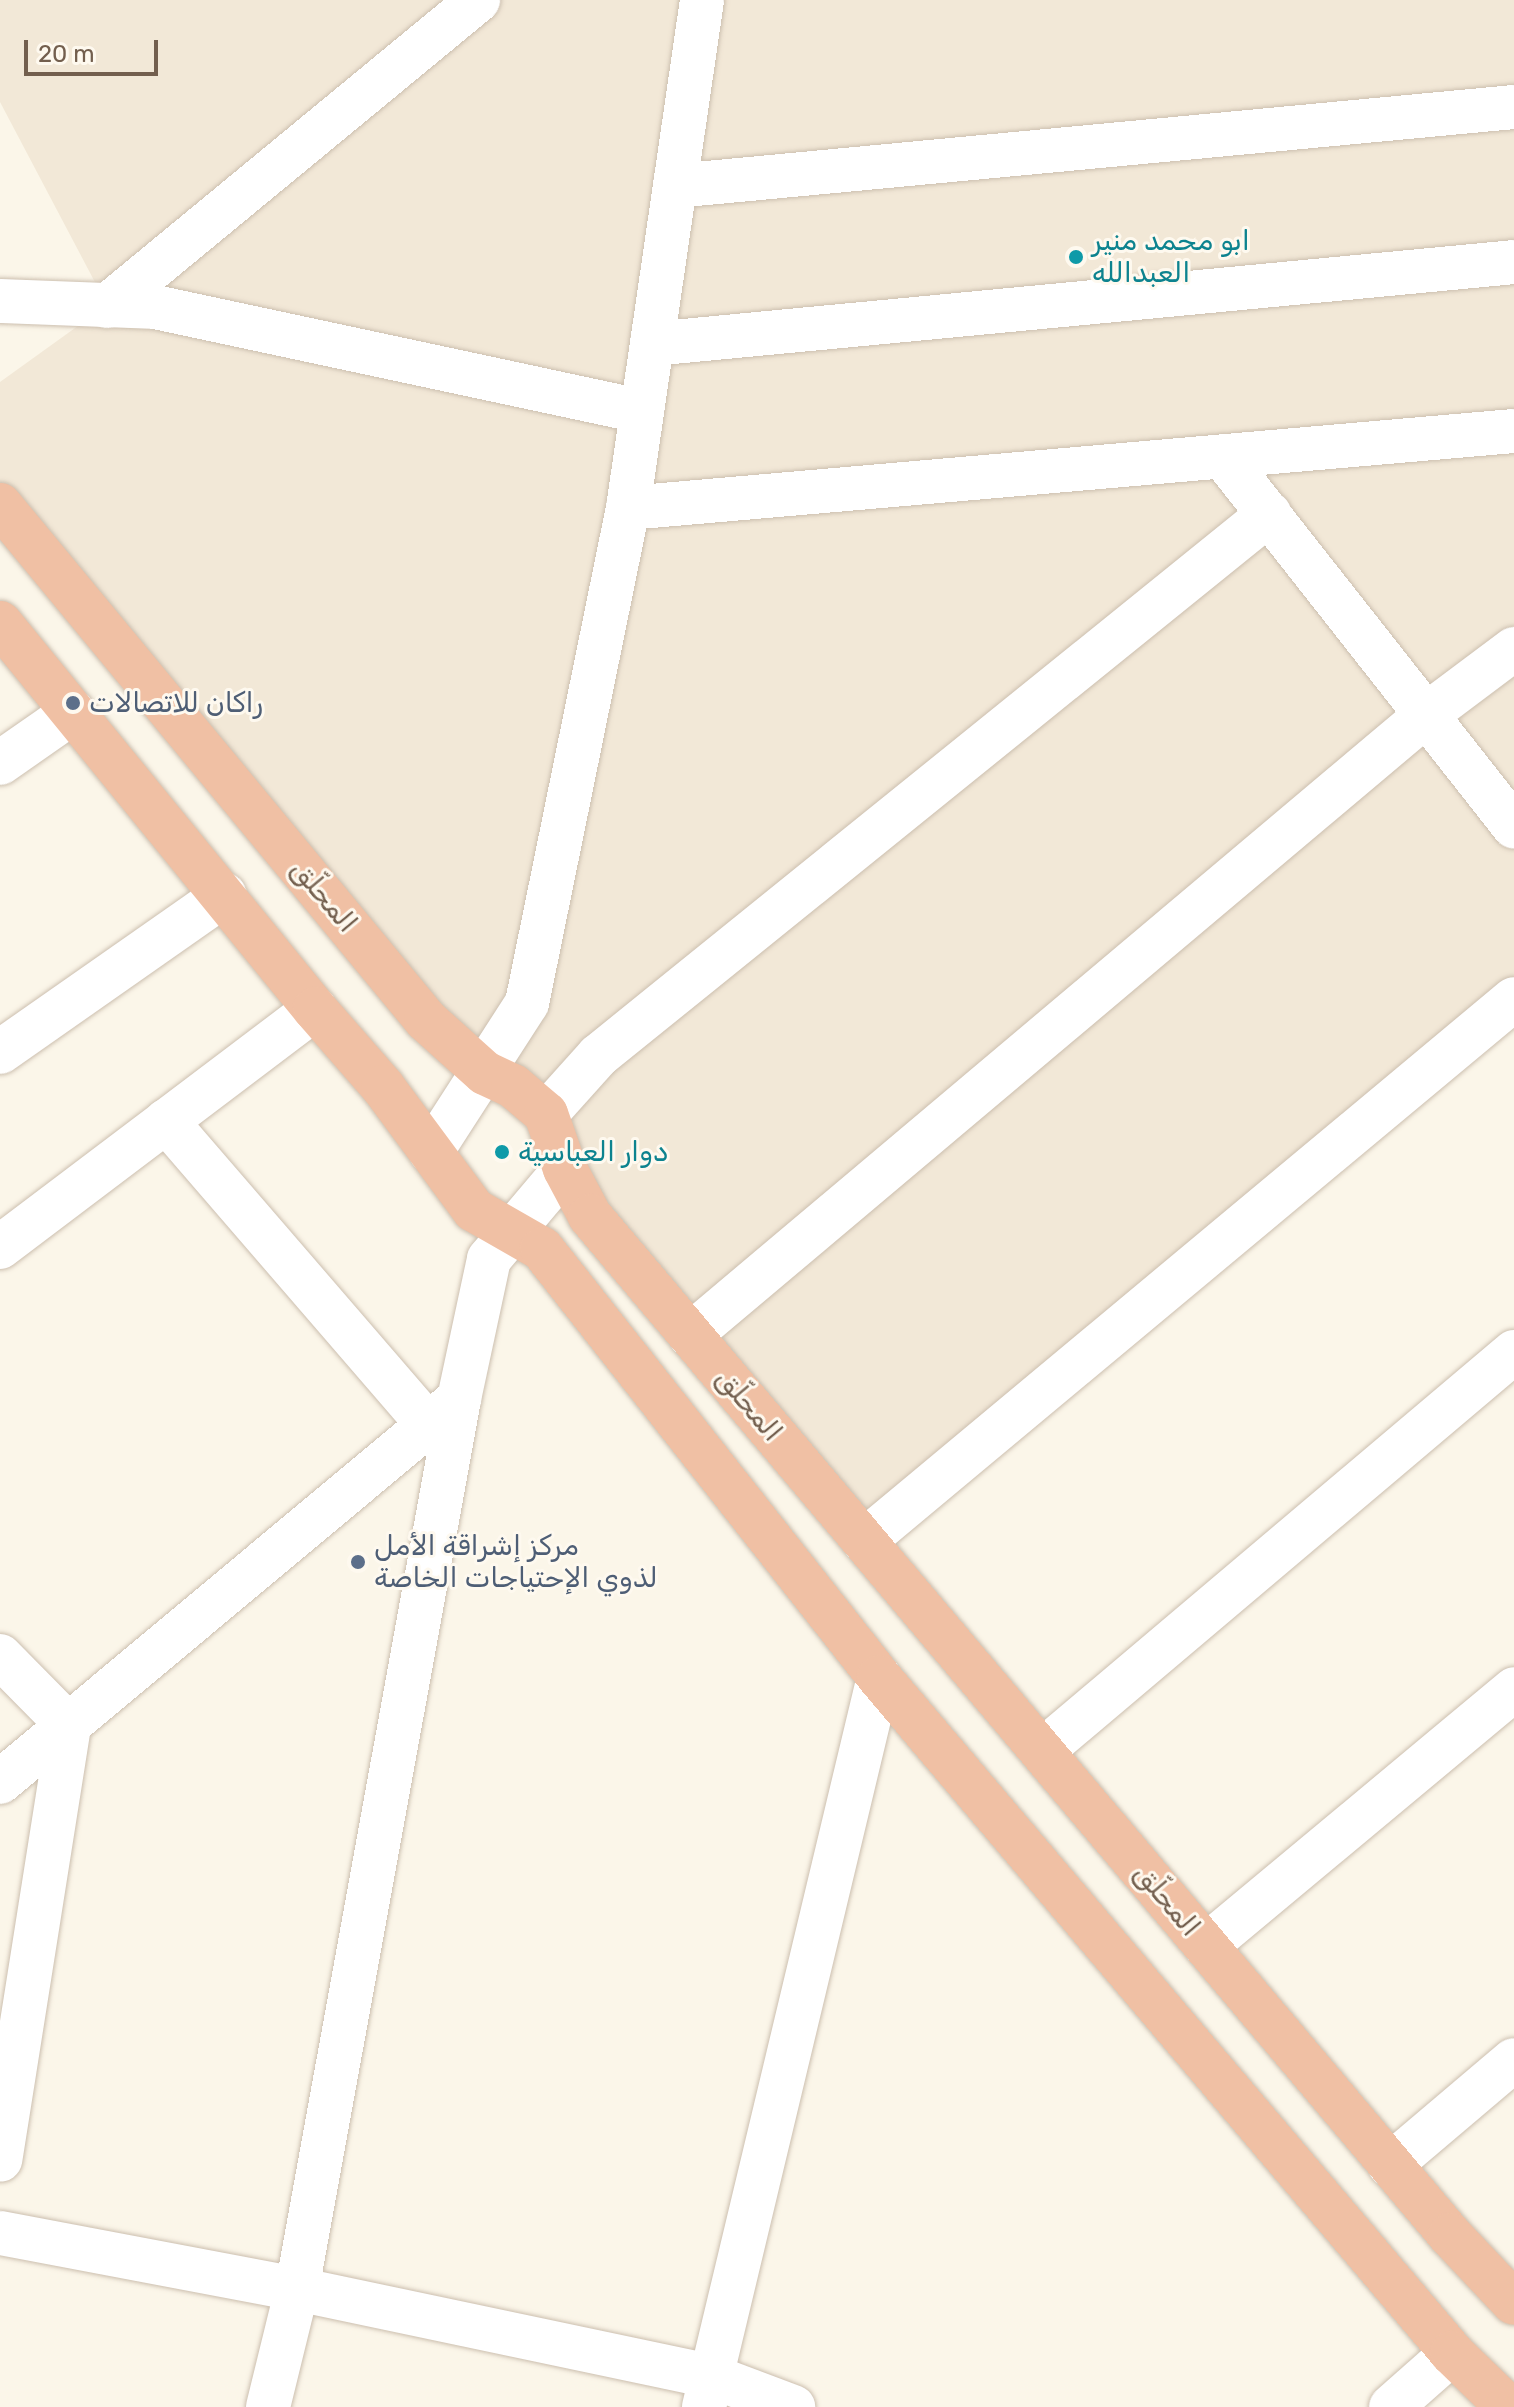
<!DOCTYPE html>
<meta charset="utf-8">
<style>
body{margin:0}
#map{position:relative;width:1514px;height:2407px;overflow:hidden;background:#fbf6e9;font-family:Rubik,"Noto Sans Arabic",sans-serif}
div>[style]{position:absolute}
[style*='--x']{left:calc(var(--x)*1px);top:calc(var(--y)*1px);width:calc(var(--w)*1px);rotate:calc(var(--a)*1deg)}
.residential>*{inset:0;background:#f2e8d7}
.roads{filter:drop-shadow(0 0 2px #ccbfaf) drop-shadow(0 0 2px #ccbfaf)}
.street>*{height:44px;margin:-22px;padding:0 22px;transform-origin:22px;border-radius:22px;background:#fff}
.secondary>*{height:44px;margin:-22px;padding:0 22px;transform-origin:22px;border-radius:22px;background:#fff}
.highway>*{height:44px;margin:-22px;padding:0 22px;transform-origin:22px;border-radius:22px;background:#f0c0a4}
.dots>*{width:22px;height:22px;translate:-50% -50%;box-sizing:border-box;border:4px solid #fef9ef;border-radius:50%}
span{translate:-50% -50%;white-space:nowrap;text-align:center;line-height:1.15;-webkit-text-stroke:6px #fef9ef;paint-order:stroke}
.culture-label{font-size:28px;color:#0d838f}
.left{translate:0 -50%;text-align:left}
.service-label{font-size:28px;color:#4e5e75}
.street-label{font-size:28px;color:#735f4e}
.scale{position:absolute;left:24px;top:40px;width:134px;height:36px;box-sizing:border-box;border:4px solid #735f4e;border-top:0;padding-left:10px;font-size:24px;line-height:28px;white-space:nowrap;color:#735f4e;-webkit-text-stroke:6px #fef9ef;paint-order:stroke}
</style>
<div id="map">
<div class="residential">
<i style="clip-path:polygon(0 0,1514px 0,1514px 999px,864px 1541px,590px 1216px,546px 1114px,485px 1073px,0 505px,0 382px,107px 305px,0 102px)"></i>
</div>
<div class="roads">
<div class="street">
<i style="--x:675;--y:186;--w:843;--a:-5.38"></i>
<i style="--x:0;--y:301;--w:155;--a:2.2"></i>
<i style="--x:155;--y:307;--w:498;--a:12.1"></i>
<i style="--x:107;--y:306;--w:481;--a:-39.5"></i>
<i style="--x:652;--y:344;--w:866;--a:-5.43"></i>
<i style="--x:1224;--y:458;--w:469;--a:51.8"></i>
<i style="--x:628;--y:508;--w:889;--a:-4.97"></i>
<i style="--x:0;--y:763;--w:89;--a:-34.9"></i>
<i style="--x:0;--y:1052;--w:274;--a:-35"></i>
<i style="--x:546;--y:1114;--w:78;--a:-48.1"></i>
<i style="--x:598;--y:1056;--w:863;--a:-38.93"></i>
<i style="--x:166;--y:1121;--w:401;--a:49.2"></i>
<i style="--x:0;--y:1247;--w:395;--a:-37.1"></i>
<i style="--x:690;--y:1335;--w:962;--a:-40.11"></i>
<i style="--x:1426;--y:715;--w:110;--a:-36.9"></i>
<i style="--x:0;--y:1656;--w:98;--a:45.4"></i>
<i style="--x:69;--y:1726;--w:439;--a:99"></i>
<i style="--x:1042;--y:1751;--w:618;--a:-40.21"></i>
<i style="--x:0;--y:1782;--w:598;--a:-39.84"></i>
<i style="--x:1206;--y:1946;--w:401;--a:-39.8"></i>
<i style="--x:1390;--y:2165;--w:162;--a:-40.3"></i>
<i style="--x:0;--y:2233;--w:302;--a:10.7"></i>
<i style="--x:297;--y:2289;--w:423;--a:11.9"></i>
<i style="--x:711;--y:2376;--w:88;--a:20.7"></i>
<i style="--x:268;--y:2407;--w:122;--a:-76.2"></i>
<i style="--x:297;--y:2289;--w:905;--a:-79.68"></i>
<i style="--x:459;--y:1399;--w:143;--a:-77.9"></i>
<i style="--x:489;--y:1259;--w:118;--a:-49.8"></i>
<i style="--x:704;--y:2407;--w:751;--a:-76.52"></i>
<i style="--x:1391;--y:2407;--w:81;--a:-41.5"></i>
</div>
<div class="secondary">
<i style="--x:431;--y:1152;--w:177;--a:-57.2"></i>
<i style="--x:527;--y:1003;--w:505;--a:-78.47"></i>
<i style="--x:628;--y:508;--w:513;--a:-81.71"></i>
<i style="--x:864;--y:1541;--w:846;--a:-39.82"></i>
</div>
<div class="highway">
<i style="--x:0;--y:505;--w:668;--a:50.4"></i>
<i style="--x:426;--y:1020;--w:79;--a:41.9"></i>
<i style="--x:485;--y:1073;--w:31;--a:25"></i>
<i style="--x:513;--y:1086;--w:43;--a:40.3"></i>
<i style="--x:546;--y:1114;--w:58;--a:70.9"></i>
<i style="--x:565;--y:1169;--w:53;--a:62"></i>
<i style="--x:590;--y:1216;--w:1333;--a:49.84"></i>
<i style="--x:1450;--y:2235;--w:93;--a:46.7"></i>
<i style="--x:0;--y:623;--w:498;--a:50.8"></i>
<i style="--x:315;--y:1009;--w:103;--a:48.9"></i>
<i style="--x:383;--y:1087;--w:153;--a:53.5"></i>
<i style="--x:474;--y:1210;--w:78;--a:29.8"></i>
<i style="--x:542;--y:1249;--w:545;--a:51.78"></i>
<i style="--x:879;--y:1677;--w:886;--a:49.71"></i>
<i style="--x:1452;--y:2353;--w:78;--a:44"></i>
</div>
</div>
<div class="dots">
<i style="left:1076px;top:257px;background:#0f9aa8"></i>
<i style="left:73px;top:703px;background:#5c6f8a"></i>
<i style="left:502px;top:1152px;background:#0f9aa8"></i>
<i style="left:358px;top:1562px;background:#5c6f8a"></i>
</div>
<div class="culture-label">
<span class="left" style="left:1092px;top:257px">ابو محمد منير<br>العبدالله</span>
<span class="left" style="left:518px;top:1152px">دوار العباسية</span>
</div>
<div class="service-label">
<span class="left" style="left:89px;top:703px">راكان للاتصالات</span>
<span class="left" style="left:374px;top:1562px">مركز إشراقة الأمل<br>لذوي الإحتياجات الخاصة</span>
</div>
<div class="street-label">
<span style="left:324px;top:896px;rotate:50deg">المحلّق</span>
<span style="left:749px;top:1405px;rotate:50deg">المحلّق</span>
<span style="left:1167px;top:1900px;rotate:50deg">المحلّق</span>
</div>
<div class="scale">20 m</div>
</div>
